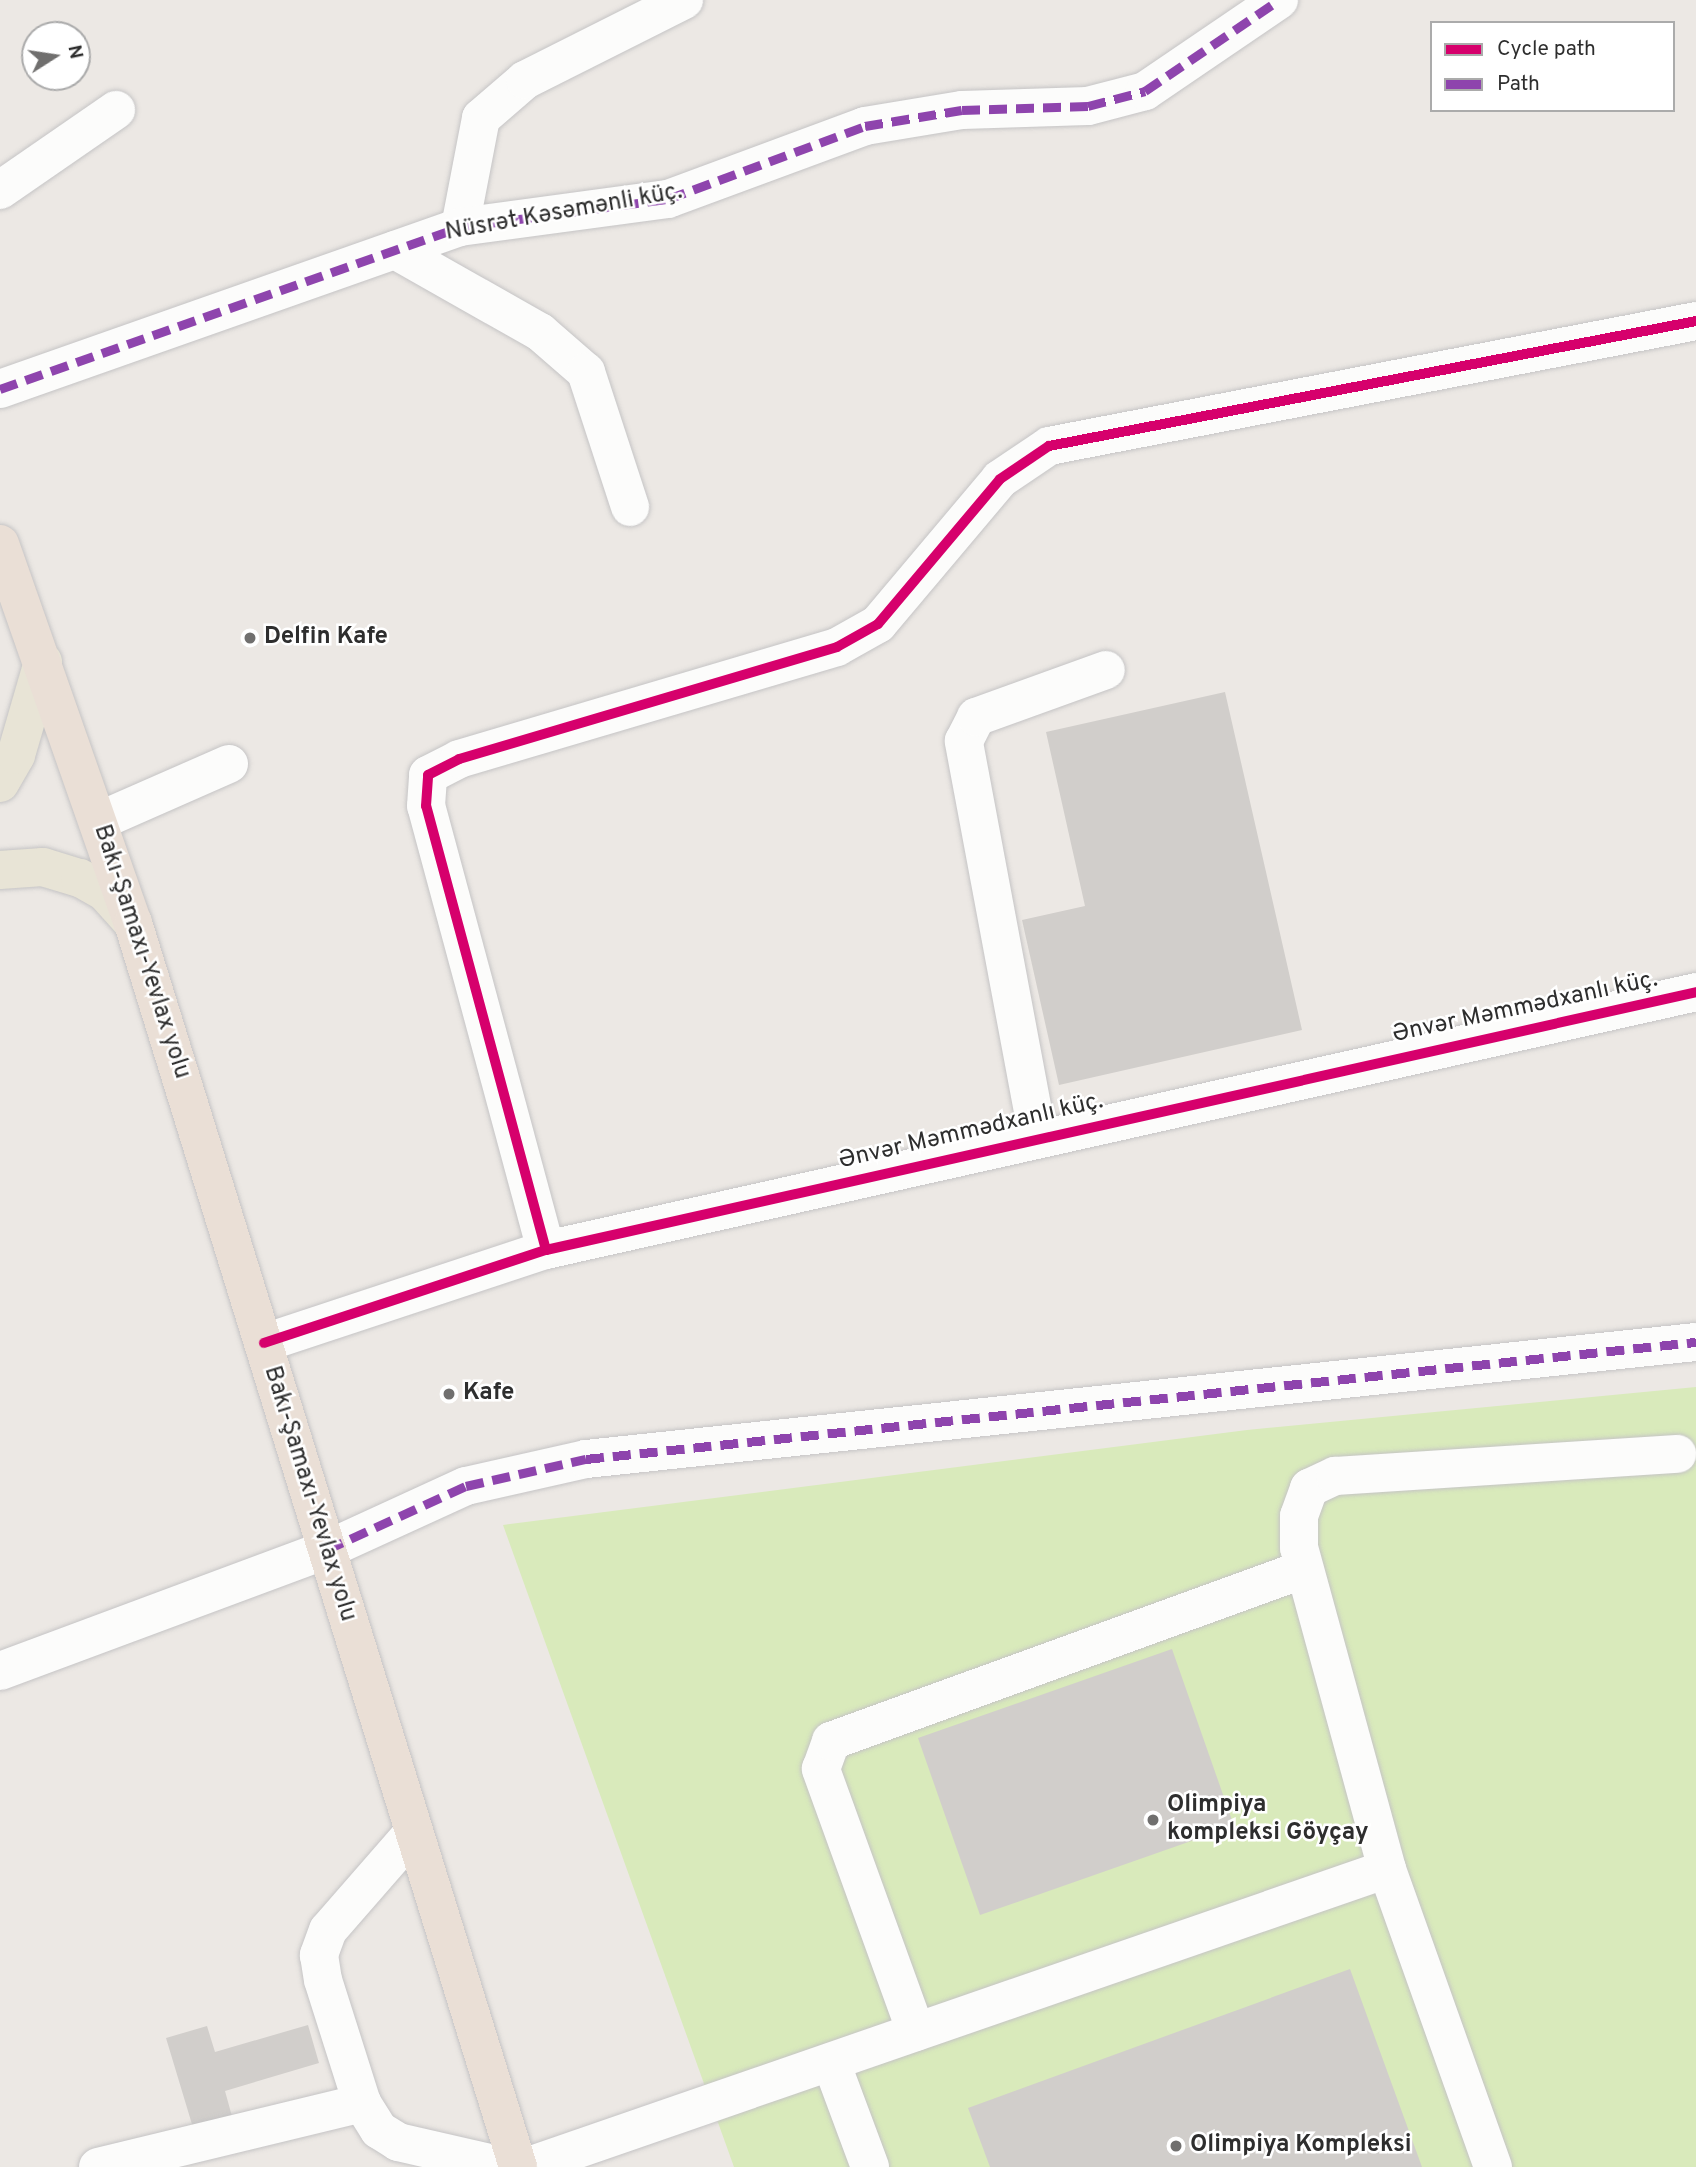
<!DOCTYPE html>
<meta charset="utf-8">
<style>
body{margin:0}
#map{position:relative;width:1696px;height:2167px;overflow:hidden;background:#ece8e4;font-family:Overpass,sans-serif}
div>[style]{position:absolute}
[style*='--x']{left:calc(var(--x)*1px);top:calc(var(--y)*1px);width:calc(var(--w)*1px);rotate:calc(var(--a)*1deg)}
.pitch>*{inset:0;background:#d9eabb}
.building>*{inset:0;background:#d1cecb}
.roads{filter:drop-shadow(0 0 2px #c5c4c5) drop-shadow(0 0 2px #c5c4c5)}
.minor>*{height:38px;margin:-19px;padding:0 19px;transform-origin:19px;border-radius:19px;background:#fcfcfb}
.major>*{height:38px;margin:-19px;padding:0 19px;transform-origin:19px;border-radius:19px;background:#e8e4d6}
.highway>*{height:38px;margin:-19px;padding:0 19px;transform-origin:19px;border-radius:19px;background:#eadfd6}
.quiet>*{height:9px;margin-top:-4.5px;transform-origin:0;background:repeating-linear-gradient(90deg,#8e44ad 0 18px,transparent 0 27px)}
.cycleway>*{height:10px;margin:-5px;padding:0 5px;transform-origin:5px;border-radius:5px;background:#d6006c}
.dots>*{width:19px;height:19px;translate:-50% -50%;box-sizing:border-box;border:4px solid #fff;border-radius:50%}
span{translate:-50% -50%;white-space:nowrap;text-align:center;line-height:1.15;-webkit-text-stroke:5px #fff;paint-order:stroke}
.street-label{font-size:24px;color:#2e2e2e}
.poi-label{font-size:24px;color:#2e2e2e;font-weight:700}
.left{translate:0 -50%;text-align:left}
.legend{position:absolute;left:1430px;top:21px;width:245px;height:91px;box-sizing:border-box;background:#fff;border:2px solid #ababab;margin:0;padding:9px 12px;list-style:none;font-size:21px;color:#2e2e2e}
.legend li{display:flex;align-items:center;gap:14px;height:35px}
.legend b{width:35px;border:2px solid #ababab}
.north{position:absolute;left:21px;top:21px;width:70px;height:70px;box-sizing:border-box;background:#fff;border:2px solid #ababab;border-radius:50%;rotate:78deg;font-size:19px;font-weight:700;line-height:28px;text-align:center;color:#2e2e2e}
.north::after{content:'';display:block;margin:auto;width:24px;height:32px;background:#706f6e;clip-path:polygon(50% 0,100% 100%,50% 72%,0 100%)}
</style>
<div id="map">
<div class="pitch">
<i style="clip-path:polygon(1696px 1387px,1696px 2167px,734px 2167px,503px 1525px,1247px 1430px)"></i>
</div>
<div class="building">
<i style="clip-path:polygon(1225px 692px,1302px 1030px,1059px 1085px,1022px 920px,1085px 906px,1046px 732px)"></i>
<i style="clip-path:polygon(1172px 1649px,1234px 1826px,980px 1915px,918px 1738px)"></i>
<i style="clip-path:polygon(1350px 1969px,1422px 2167px,990px 2167px,968px 2108px)"></i>
<i style="clip-path:polygon(308px 2025px,319px 2063px,225px 2091px,233px 2120px,194px 2131px,166px 2038px,207px 2026px,215px 2052px)"></i>
</div>
<div class="roads">
<div class="minor">
<i style="--x:0;--y:190;--w:141;--a:-34.6"></i>
<i style="--x:460;--y:227;--w:111;--a:-79.1"></i>
<i style="--x:481;--y:118;--w:58;--a:-40.8"></i>
<i style="--x:525;--y:80;--w:178;--a:-26.7"></i>
<i style="--x:395;--y:250;--w:167;--a:29.5"></i>
<i style="--x:540;--y:332;--w:61;--a:41"></i>
<i style="--x:586;--y:372;--w:142;--a:71.9"></i>
<i style="--x:0;--y:389;--w:488;--a:-19.4"></i>
<i style="--x:460;--y:227;--w:210;--a:-7.7"></i>
<i style="--x:668;--y:199;--w:210;--a:-20.3"></i>
<i style="--x:865;--y:126;--w:98;--a:-9.4"></i>
<i style="--x:962;--y:110;--w:126;--a:-1.8"></i>
<i style="--x:1088;--y:106;--w:59;--a:-14.7"></i>
<i style="--x:1145;--y:91;--w:162;--a:-34.2"></i>
<i style="--x:99;--y:821;--w:142;--a:-23.7"></i>
<i style="--x:1038;--y:1138;--w:404;--a:-100.6"></i>
<i style="--x:964;--y:741;--w:27;--a:-63"></i>
<i style="--x:976;--y:717;--w:138;--a:-19.9"></i>
<i style="--x:546;--y:1250;--w:460;--a:-105.1"></i>
<i style="--x:426;--y:806;--w:31;--a:-86"></i>
<i style="--x:428;--y:775;--w:35;--a:-27"></i>
<i style="--x:459;--y:759;--w:394;--a:-16.5"></i>
<i style="--x:837;--y:647;--w:47;--a:-29.3"></i>
<i style="--x:878;--y:624;--w:189;--a:-49.9"></i>
<i style="--x:1000;--y:479;--w:59;--a:-34"></i>
<i style="--x:1049;--y:446;--w:659;--a:-10.93"></i>
<i style="--x:264;--y:1343;--w:297;--a:-18.3"></i>
<i style="--x:546;--y:1250;--w:1179;--a:-12.64"></i>
<i style="--x:0;--y:1671;--w:348;--a:-20.4"></i>
<i style="--x:326;--y:1550;--w:154;--a:-24.6"></i>
<i style="--x:466;--y:1486;--w:123;--a:-12.7"></i>
<i style="--x:586;--y:1459;--w:1116;--a:-6.02"></i>
<i style="--x:411;--y:1835;--w:126;--a:131.1"></i>
<i style="--x:328;--y:1930;--w:27;--a:110"></i>
<i style="--x:319;--y:1955;--w:25;--a:81"></i>
<i style="--x:323;--y:1980;--w:129;--a:72.4"></i>
<i style="--x:362;--y:2103;--w:32;--a:58"></i>
<i style="--x:379;--y:2130;--w:22;--a:32"></i>
<i style="--x:398;--y:2142;--w:112;--a:12.9"></i>
<i style="--x:916;--y:2032;--w:280;--a:-109.9"></i>
<i style="--x:821;--y:1769;--w:30;--a:-70"></i>
<i style="--x:831;--y:1741;--w:503;--a:-19.98"></i>
<i style="--x:831;--y:2062;--w:112;--a:69.6"></i>
<i style="--x:98;--y:2167;--w:272;--a:-13.6"></i>
<i style="--x:526;--y:2167;--w:911;--a:-19.09"></i>
<i style="--x:1493;--y:2167;--w:316;--a:-109.6"></i>
<i style="--x:1387;--y:1869;--w:333;--a:-105.3"></i>
<i style="--x:1299;--y:1548;--w:32;--a:-90"></i>
<i style="--x:1299;--y:1516;--w:30;--a:-70"></i>
<i style="--x:1309;--y:1488;--w:29;--a:-25"></i>
<i style="--x:1335;--y:1476;--w:343;--a:-3.7"></i>
</div>
<div class="major">
<i style="--x:0;--y:783;--w:32;--a:-60"></i>
<i style="--x:16;--y:755;--w:97;--a:-73.8"></i>
<i style="--x:0;--y:870;--w:43;--a:-4"></i>
<i style="--x:43;--y:867;--w:39;--a:17"></i>
<i style="--x:80;--y:878;--w:29;--a:29"></i>
<i style="--x:105;--y:892;--w:42;--a:47.9"></i>
</div>
<div class="highway">
<i style="--x:0;--y:544;--w:402;--a:70.7"></i>
<i style="--x:133;--y:923;--w:1302;--a:72.8"></i>
</div>
</div>
<div class="quiet">
<i style="--x:0;--y:389;--w:488;--a:-19.4"></i>
<i style="--x:460;--y:227;--w:210;--a:-7.7"></i>
<i style="--x:668;--y:199;--w:210;--a:-20.3"></i>
<i style="--x:865;--y:126;--w:98;--a:-9.4"></i>
<i style="--x:962;--y:110;--w:126;--a:-1.8"></i>
<i style="--x:1088;--y:106;--w:59;--a:-14.7"></i>
<i style="--x:1145;--y:91;--w:162;--a:-34.2"></i>
<i style="--x:326;--y:1550;--w:154;--a:-24.6"></i>
<i style="--x:466;--y:1486;--w:123;--a:-12.7"></i>
<i style="--x:586;--y:1459;--w:1116;--a:-6.02"></i>
</div>
<div class="cycleway">
<i style="--x:546;--y:1250;--w:460;--a:-105.1"></i>
<i style="--x:426;--y:806;--w:31;--a:-86"></i>
<i style="--x:428;--y:775;--w:35;--a:-27"></i>
<i style="--x:459;--y:759;--w:394;--a:-16.5"></i>
<i style="--x:837;--y:647;--w:47;--a:-29.3"></i>
<i style="--x:878;--y:624;--w:189;--a:-49.9"></i>
<i style="--x:1000;--y:479;--w:59;--a:-34"></i>
<i style="--x:1049;--y:446;--w:659;--a:-10.93"></i>
<i style="--x:264;--y:1343;--w:297;--a:-18.3"></i>
<i style="--x:546;--y:1250;--w:1179;--a:-12.64"></i>
</div>
<div class="dots">
<i style="left:250px;top:638px;background:#706f6e"></i>
<i style="left:449px;top:1394px;background:#706f6e"></i>
<i style="left:1153px;top:1820px;background:#706f6e"></i>
<i style="left:1176px;top:2146px;background:#706f6e"></i>
</div>
<div class="street-label">
<span style="left:564px;top:213px;rotate:-10deg">Nüsrət Kəsəmənli küç.</span>
<span style="left:141px;top:952px;rotate:72deg">Bakı-Şamaxı-Yevlax yolu</span>
<span style="left:1525px;top:1008px;rotate:-12deg">Ənvər Məmmədxanlı küç.</span>
<span style="left:971px;top:1132px;rotate:-13deg">Ənvər Məmmədxanlı küç.</span>
<span style="left:309px;top:1494px;rotate:73deg">Bakı-Şamaxı-Yevlax yolu</span>
</div>
<div class="poi-label">
<span class="left" style="left:264px;top:638px">Delfin Kafe</span>
<span class="left" style="left:463px;top:1394px">Kafe</span>
<span class="left" style="left:1167px;top:1820px">Olimpiya<br>kompleksi Göyçay</span>
<span class="left" style="left:1190px;top:2146px">Olimpiya Kompleksi</span>
</div>
<ul class="legend">
<li><b style="height:9px;background:#d6006c"></b>Cycle path</li>
<li><b style="height:9px;background:#8e44ad"></b>Path</li>
</ul>
<div class="north">N</div>
</div>
